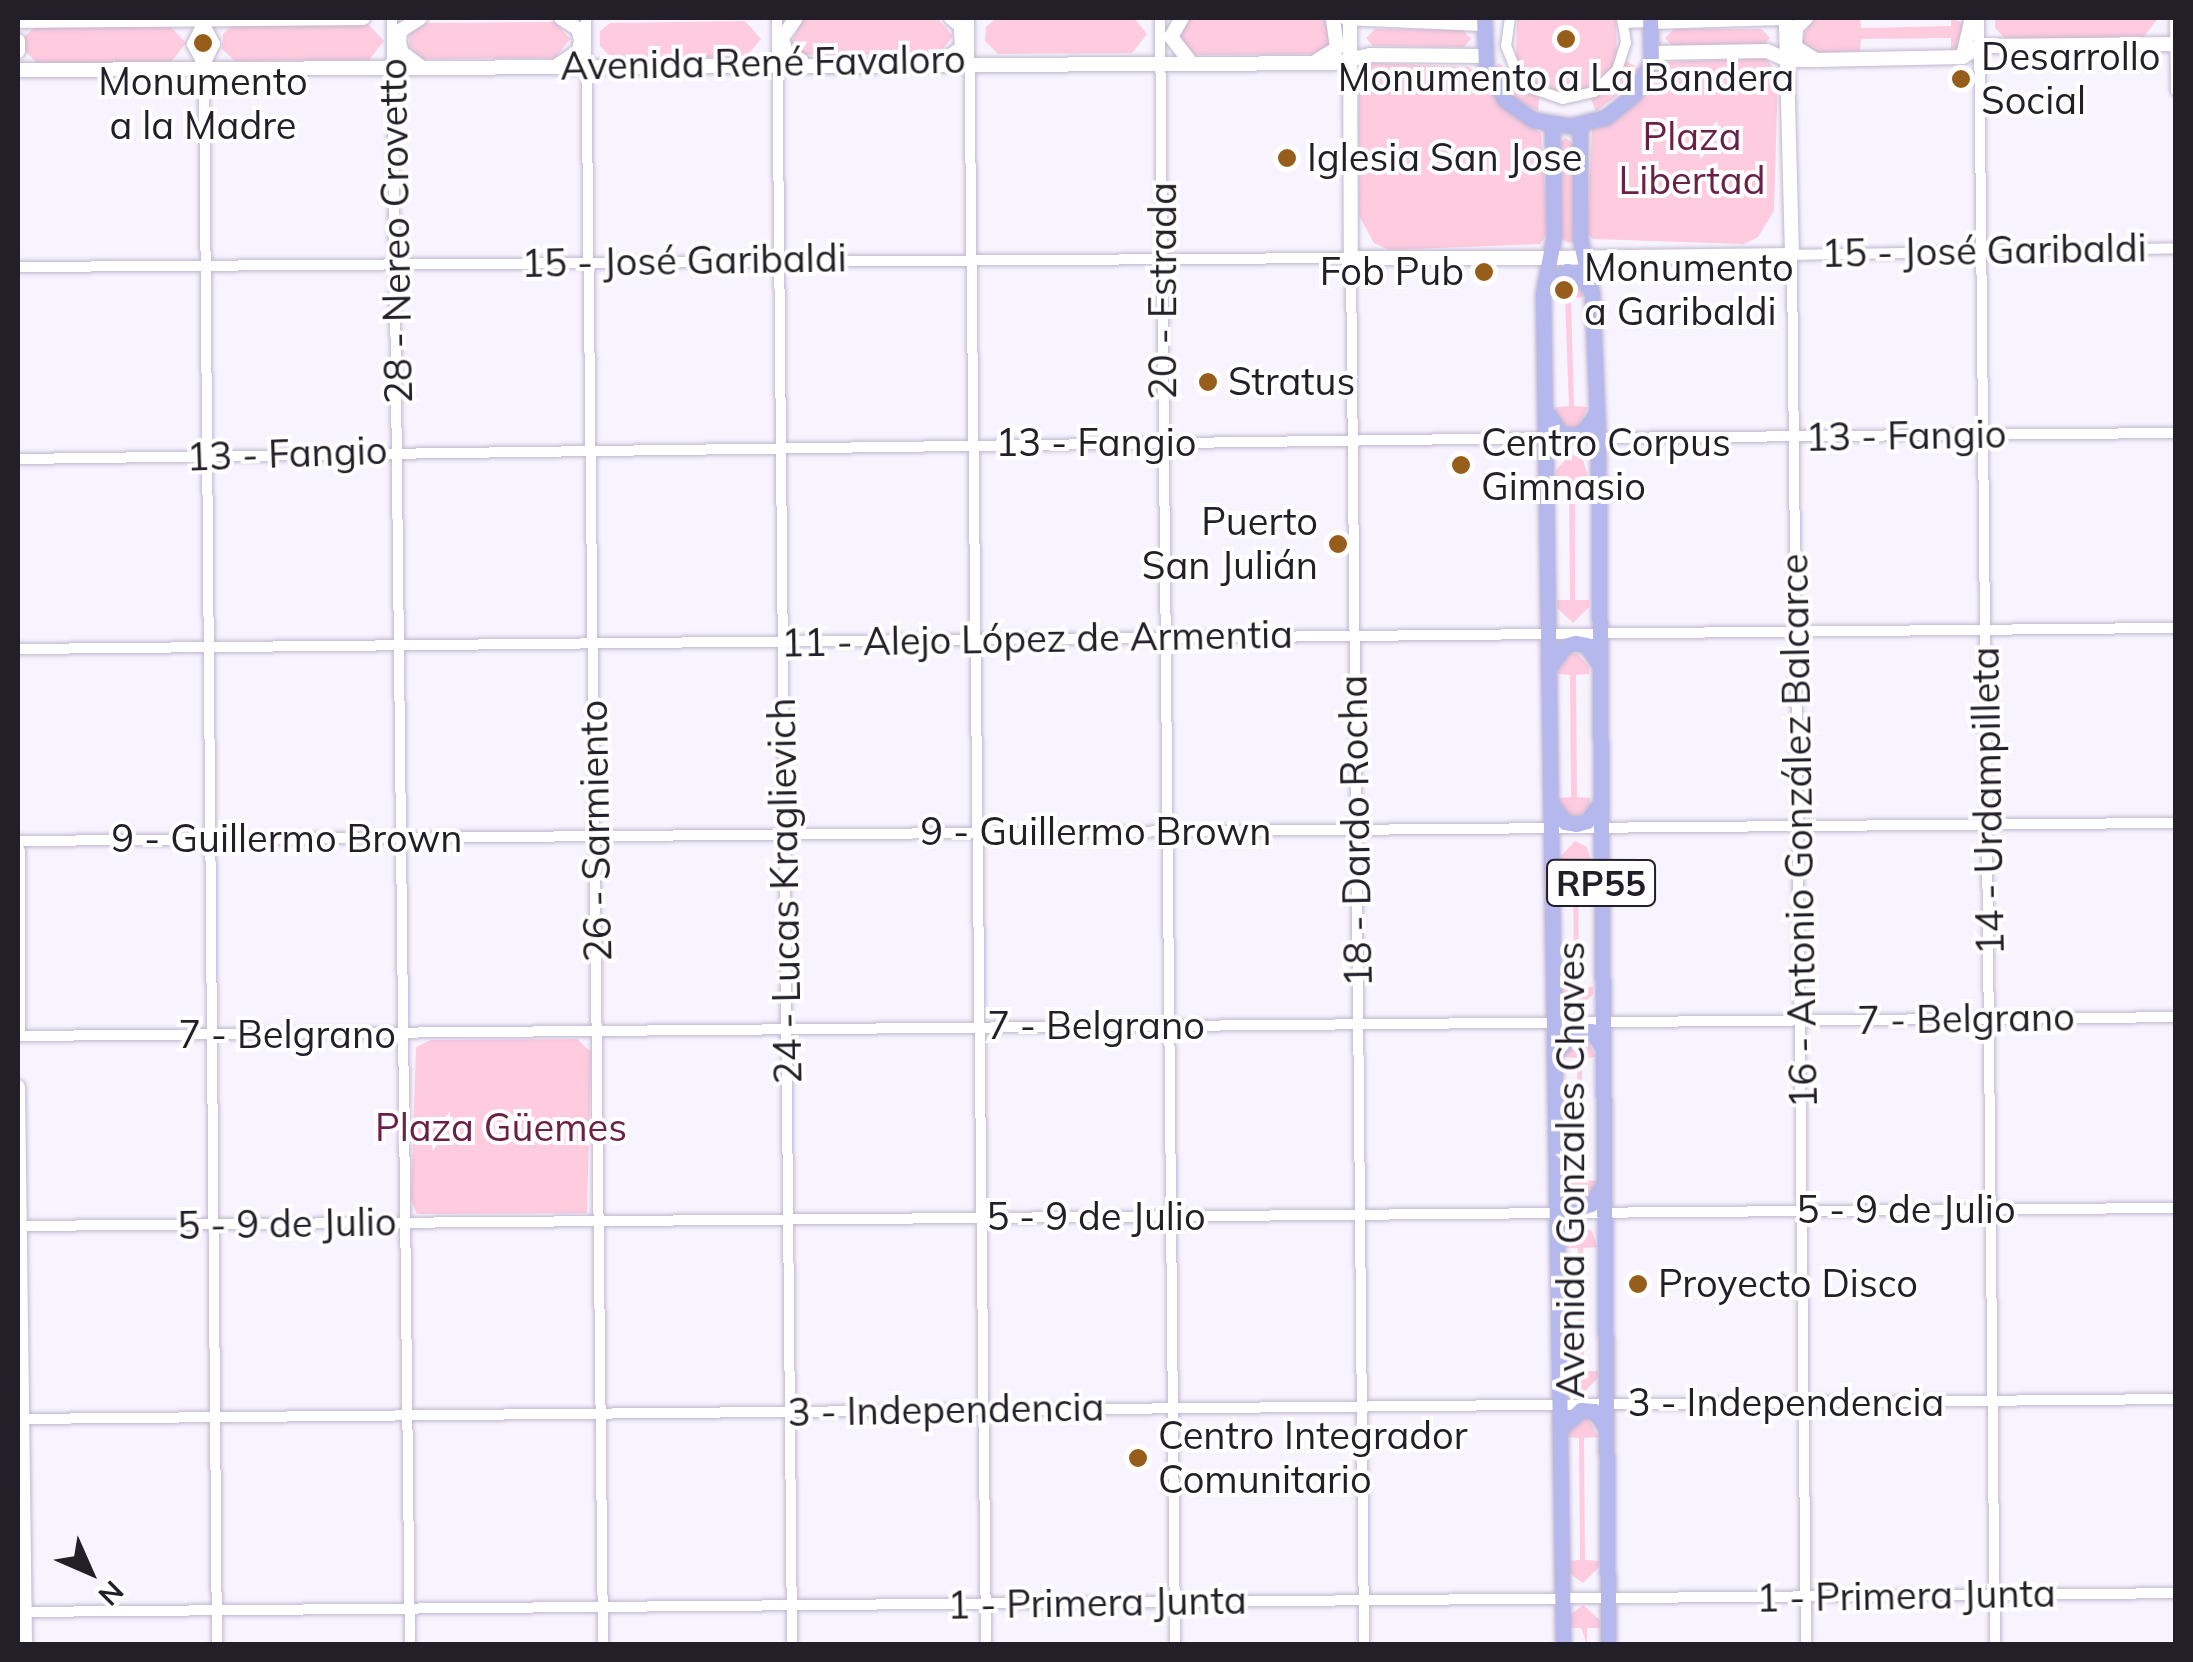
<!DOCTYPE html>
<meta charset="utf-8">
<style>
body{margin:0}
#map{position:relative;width:2193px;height:1662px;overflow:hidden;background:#f8f4ff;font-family:Mulish,sans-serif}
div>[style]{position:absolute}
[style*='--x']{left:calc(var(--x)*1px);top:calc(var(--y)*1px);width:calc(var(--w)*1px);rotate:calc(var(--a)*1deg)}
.green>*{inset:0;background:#fecbdf}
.roads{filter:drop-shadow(0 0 2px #c0b6cf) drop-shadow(0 0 2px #c0b6cf)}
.street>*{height:10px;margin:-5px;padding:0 5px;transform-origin:5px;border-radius:5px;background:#fff}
.secondary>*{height:14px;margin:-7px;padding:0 7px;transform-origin:7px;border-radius:7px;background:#fff}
.primary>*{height:15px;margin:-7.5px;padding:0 7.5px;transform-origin:7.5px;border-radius:7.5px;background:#b5b8ed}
.dots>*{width:28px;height:28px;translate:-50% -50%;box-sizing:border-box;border:5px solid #fff;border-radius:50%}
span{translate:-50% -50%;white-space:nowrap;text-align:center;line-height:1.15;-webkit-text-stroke:8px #fff;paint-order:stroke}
.shield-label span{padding:2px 8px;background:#fff;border:2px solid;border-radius:8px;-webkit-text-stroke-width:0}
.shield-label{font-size:35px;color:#231f28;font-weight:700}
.poi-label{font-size:38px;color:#231f28}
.left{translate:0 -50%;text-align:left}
.right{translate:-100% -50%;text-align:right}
.street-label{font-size:38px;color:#231f28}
.park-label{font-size:38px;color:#6c2047}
.frame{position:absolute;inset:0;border:20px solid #231f28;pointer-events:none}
.north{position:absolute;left:40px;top:1522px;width:100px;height:100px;-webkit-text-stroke:8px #fff;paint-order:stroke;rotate:135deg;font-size:28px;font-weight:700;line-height:40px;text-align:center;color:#231f28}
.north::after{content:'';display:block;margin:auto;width:35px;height:45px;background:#231f28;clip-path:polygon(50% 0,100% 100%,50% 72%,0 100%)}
</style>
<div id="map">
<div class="green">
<i style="clip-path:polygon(937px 18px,953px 36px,938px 55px,804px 55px,791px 43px,802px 20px)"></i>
<i style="clip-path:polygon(996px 18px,1134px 18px,1147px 34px,1132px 53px,998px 54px,985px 41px,986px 27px)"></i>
<i style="clip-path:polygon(1325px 18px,1332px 45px,1322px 54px,1191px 55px,1179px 42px,1180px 27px,1189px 19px)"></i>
<i style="clip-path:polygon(1517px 18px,1616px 18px,1617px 62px,1606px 78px,1575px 94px,1540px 88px,1516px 61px)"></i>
<i style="clip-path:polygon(1812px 18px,1860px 18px,1861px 28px,1951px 26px,1951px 18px,1964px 23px,1960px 47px,1951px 50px,1951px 38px,1861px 39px,1860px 51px,1814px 53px,1801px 43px)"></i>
<i style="clip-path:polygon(1995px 18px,2156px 18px,2156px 21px,2141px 40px,2008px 41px,1995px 28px)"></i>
<i style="clip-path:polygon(745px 21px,761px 39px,746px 57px,612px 58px,600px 46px,600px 31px,610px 23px)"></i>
<i style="clip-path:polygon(555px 22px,570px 39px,555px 58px,421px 59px,409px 46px,410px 32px,420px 23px)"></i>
<i style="clip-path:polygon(368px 24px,384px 41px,369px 60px,235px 61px,222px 49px,223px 34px,233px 25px)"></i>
<i style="clip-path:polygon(170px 26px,186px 43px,171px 62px,37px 63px,24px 50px,25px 36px,35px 27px)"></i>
<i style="clip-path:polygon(1375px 29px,1463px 30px,1471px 39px,1464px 47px,1373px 46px,1366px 38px)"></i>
<i style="clip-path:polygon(1674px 29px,1762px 29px,1770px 38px,1763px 46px,1672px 46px,1665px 38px)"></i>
<i style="clip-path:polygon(1766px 58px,1778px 75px,1774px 211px,1758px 237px,1744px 244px,1593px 239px,1587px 234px,1592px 128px,1664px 62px)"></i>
<i style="clip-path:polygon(1627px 61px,1639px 69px,1631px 85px,1596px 111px,1591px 99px)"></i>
<i style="clip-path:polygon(1372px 63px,1469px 67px,1504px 107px,1541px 133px,1548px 233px,1540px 244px,1389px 250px,1374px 243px,1359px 216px,1359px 83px)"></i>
<i style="clip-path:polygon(1499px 63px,1539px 98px,1538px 111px,1507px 95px,1493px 68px)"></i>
<i style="clip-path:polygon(1566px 138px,1574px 145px,1574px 241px,1568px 243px,1560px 237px,1558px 144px)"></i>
<i style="clip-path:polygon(1573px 277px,1584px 297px,1571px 298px,1574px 406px,1588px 407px,1577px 429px,1567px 428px,1556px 414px,1556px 407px,1569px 406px,1565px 298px,1552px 297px,1555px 284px)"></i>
<i style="clip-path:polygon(1571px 454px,1583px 460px,1588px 477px,1575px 477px,1575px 600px,1589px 600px,1589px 607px,1573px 623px,1557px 608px,1557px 600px,1570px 600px,1569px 477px,1556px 477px,1556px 470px)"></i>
<i style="clip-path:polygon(1568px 653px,1578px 654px,1589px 667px,1589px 674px,1576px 675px,1577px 797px,1590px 798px,1590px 805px,1574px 821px,1558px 805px,1558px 798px,1571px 797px,1570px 675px,1557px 674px)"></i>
<i style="clip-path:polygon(1575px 841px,1587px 847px,1592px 863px,1578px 864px,1579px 987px,1593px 987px,1593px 994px,1577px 1010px,1561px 994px,1561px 987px,1574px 986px,1573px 864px,1560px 864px,1560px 857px)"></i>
<i style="clip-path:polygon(1585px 1036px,1596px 1057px,1582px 1058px,1583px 1180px,1597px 1181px,1597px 1187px,1592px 1199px,1576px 1202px,1565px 1188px,1565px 1181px,1578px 1180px,1577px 1058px,1564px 1057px,1564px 1051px,1569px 1039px)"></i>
<i style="clip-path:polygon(577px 1039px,591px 1052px,587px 1213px,417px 1214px,411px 1201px,416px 1047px,431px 1040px)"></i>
<i style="clip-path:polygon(1580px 1225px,1592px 1231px,1597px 1247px,1583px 1248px,1584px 1371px,1598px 1371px,1598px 1378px,1582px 1394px,1566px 1378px,1566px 1372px,1579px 1371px,1578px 1248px,1565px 1248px,1565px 1241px)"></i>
<i style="clip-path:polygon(1587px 1416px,1598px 1437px,1584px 1438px,1585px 1560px,1599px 1561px,1599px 1567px,1583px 1583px,1569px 1573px,1567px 1561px,1580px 1560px,1579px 1438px,1566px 1437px,1568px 1424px)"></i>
<i style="clip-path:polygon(1583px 1605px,1600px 1620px,1600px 1628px,1587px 1628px,1587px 1644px,1581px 1628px,1568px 1628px,1570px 1615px)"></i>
</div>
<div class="roads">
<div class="street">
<i style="--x:392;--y:18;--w:1626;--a:89.37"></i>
<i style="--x:586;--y:18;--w:1626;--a:89.4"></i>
<i style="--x:777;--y:18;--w:1626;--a:89.47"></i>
<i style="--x:969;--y:18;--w:1626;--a:89.4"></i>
<i style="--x:1160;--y:18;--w:1626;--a:89.47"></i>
<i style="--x:1510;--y:18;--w:28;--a:98"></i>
<i style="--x:1506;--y:46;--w:31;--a:68"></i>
<i style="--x:1518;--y:75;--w:18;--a:45"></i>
<i style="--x:1531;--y:88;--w:34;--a:19"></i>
<i style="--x:1563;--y:99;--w:32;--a:-13"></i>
<i style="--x:1594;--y:92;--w:32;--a:-44"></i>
<i style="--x:1617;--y:70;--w:28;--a:-72"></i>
<i style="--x:1626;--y:43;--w:25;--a:-99"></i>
<i style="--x:1979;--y:18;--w:1626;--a:89.44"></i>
<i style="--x:2175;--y:18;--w:73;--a:89.2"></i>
<i style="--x:203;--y:21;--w:26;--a:62"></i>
<i style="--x:215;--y:44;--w:25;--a:116"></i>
<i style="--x:204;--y:67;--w:26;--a:-118"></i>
<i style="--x:192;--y:44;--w:25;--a:-64"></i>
<i style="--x:1623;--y:23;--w:28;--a:-2"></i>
<i style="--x:204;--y:67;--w:1577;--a:89.53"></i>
<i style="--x:18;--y:267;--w:1333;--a:-0.39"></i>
<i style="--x:1351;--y:258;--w:1386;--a:89.46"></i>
<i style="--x:1592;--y:438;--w:584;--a:-0.49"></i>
<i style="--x:18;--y:459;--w:1532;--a:-0.79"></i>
<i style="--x:18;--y:649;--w:2158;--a:-0.56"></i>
<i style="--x:18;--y:841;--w:2158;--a:-0.48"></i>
<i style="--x:18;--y:1036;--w:2158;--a:-0.5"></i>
<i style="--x:18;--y:1226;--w:2158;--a:-0.48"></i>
<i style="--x:18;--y:1419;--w:2158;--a:-0.53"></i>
<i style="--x:18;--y:1612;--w:2158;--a:-0.5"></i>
<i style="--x:1806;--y:1644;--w:1389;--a:-90.58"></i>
<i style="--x:1792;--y:255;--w:384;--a:-1"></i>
</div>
<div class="secondary">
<i style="--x:420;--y:18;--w:24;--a:147"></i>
<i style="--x:400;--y:31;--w:11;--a:95"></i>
<i style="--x:399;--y:42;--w:11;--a:75"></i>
<i style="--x:402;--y:53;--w:22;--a:36"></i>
<i style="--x:796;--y:18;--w:24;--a:125"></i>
<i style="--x:782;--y:38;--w:12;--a:76"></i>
<i style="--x:785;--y:50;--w:20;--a:33"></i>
<i style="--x:1182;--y:18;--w:22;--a:120"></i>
<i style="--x:1171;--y:37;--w:29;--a:52"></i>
<i style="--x:1346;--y:18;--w:135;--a:2.5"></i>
<i style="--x:1350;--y:18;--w:240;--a:89.8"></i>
<i style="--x:1351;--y:258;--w:196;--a:0"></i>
<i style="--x:1547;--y:258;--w:245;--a:-0.7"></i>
<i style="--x:1792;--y:255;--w:237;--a:-91.5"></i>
<i style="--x:1806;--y:18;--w:14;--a:135"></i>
<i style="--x:1796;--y:28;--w:19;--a:93"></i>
<i style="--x:1795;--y:47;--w:25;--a:32"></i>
<i style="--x:18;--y:21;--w:345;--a:-0.5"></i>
<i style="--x:1651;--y:22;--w:131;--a:-1.7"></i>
<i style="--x:18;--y:41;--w:10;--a:90"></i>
<i style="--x:1652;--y:53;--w:115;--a:-1"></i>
<i style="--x:1767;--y:51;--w:22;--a:24"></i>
<i style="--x:1787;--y:60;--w:29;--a:0"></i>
<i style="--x:1816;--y:60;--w:147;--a:-1.2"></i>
<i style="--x:1963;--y:57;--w:20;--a:-33"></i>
<i style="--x:1980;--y:46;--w:196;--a:-0.6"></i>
<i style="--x:1963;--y:56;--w:39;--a:-77"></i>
<i style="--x:1318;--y:60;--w:22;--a:-32"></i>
<i style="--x:1337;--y:48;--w:30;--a:-98"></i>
<i style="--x:942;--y:61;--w:24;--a:-33"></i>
<i style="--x:962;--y:48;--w:22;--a:-93"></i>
<i style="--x:961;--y:26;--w:13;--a:-141"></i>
<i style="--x:558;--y:65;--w:25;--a:-34"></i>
<i style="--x:579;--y:51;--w:11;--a:-80"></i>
<i style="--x:581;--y:40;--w:11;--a:-105"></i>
<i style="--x:578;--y:29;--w:20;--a:-147"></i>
<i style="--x:18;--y:70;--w:1315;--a:-0.3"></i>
<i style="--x:1333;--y:63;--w:38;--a:-12"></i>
<i style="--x:1370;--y:55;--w:113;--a:0.5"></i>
<i style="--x:18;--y:851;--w:180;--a:90"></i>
<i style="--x:18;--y:1087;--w:557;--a:89.28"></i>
</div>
<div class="primary">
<i style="--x:1484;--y:18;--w:50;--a:87.7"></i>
<i style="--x:1486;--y:68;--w:37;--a:59"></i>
<i style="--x:1505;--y:100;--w:35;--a:35"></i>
<i style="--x:1534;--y:120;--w:36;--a:9"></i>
<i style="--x:1570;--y:126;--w:37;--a:-14"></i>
<i style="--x:1606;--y:117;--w:36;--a:-39"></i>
<i style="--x:1634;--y:94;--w:37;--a:-63"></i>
<i style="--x:1651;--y:61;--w:43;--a:-91.3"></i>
<i style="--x:1552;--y:125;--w:111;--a:89"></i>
<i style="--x:1554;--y:236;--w:58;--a:100.9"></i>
<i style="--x:1543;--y:293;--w:1351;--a:89.15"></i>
<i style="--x:1580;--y:125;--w:113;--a:90"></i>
<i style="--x:1580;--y:238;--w:57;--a:77.9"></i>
<i style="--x:1592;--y:294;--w:145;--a:87.6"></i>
<i style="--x:1598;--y:439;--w:1205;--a:89.52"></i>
<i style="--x:1545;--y:290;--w:29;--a:-41"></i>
<i style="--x:1567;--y:271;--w:11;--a:15"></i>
<i style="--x:1578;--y:274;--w:20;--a:53"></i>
<i style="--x:1549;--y:415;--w:21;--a:59"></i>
<i style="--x:1560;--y:433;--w:12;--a:9"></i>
<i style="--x:1572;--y:435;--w:11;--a:-15"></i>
<i style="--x:1583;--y:432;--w:24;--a:-55"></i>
<i style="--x:1552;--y:664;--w:22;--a:-56"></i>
<i style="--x:1564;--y:646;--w:11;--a:-15"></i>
<i style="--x:1575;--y:643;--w:11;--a:10"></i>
<i style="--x:1586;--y:645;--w:22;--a:56"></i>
<i style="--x:1553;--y:806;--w:20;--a:53"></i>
<i style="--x:1565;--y:822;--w:11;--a:10"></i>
<i style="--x:1576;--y:824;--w:11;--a:-15"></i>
<i style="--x:1587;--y:821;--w:24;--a:-54"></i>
<i style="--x:1555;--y:1052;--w:32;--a:-44"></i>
<i style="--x:1578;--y:1030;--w:13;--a:4"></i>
<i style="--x:1591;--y:1031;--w:19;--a:55"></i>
<i style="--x:1558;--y:1188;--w:20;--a:57"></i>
<i style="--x:1569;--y:1205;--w:12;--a:9"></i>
<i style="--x:1581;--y:1207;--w:10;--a:-17"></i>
<i style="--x:1591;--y:1204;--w:24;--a:-57"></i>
<i style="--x:1561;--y:1428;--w:27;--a:-42"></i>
<i style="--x:1581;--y:1410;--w:13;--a:4"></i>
<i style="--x:1594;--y:1411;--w:19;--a:55"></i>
</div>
</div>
<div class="dots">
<i style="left:1566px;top:39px;background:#975d1b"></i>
<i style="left:203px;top:43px;background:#975d1b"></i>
<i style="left:1961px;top:79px;background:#975d1b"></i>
<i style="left:1287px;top:158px;background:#975d1b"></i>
<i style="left:1484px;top:272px;background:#975d1b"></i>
<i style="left:1564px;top:290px;background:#975d1b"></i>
<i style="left:1208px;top:382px;background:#975d1b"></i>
<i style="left:1461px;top:465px;background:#975d1b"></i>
<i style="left:1338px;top:544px;background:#975d1b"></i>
<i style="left:1638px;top:1284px;background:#975d1b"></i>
<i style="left:1138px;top:1458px;background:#975d1b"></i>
</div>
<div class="shield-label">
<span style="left:1601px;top:883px">RP55</span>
</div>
<div class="poi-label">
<span class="left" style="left:1981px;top:79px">Desarrollo<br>Social</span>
<span style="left:1566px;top:78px">Monumento a La Bandera</span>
<span style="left:203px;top:104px">Monumento<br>a la Madre</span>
<span class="left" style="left:1307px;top:158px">Iglesia San Jose</span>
<span class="left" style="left:1584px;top:290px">Monumento<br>a Garibaldi</span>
<span class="right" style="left:1464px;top:272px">Fob Pub</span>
<span class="left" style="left:1228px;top:382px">Stratus</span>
<span class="left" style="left:1481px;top:465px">Centro Corpus<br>Gimnasio</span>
<span class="right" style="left:1318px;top:544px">Puerto<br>San Julián</span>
<span class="left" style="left:1658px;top:1284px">Proyecto Disco</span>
<span class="left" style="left:1158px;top:1458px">Centro Integrador<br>Comunitario</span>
</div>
<div class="street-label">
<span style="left:763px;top:63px;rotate:-1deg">Avenida René Favaloro</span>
<span style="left:396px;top:231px;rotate:-91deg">28 - Nereo Crovetto</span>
<span style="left:1984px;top:251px;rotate:-1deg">15 - José Garibaldi</span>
<span style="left:684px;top:261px;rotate:-1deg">15 - José Garibaldi</span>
<span style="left:1163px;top:291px;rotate:-90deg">20 - Estrada</span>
<span style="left:1906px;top:436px;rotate:-1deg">13 - Fangio</span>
<span style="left:1096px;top:443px">13 - Fangio</span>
<span style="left:287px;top:454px;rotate:-2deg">13 - Fangio</span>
<span style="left:1037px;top:639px;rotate:-1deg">11 - Alejo López de Armentia</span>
<span style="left:1988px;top:801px;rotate:-91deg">14 - Urdampilleta</span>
<span style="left:596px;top:831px;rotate:-91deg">26 - Sarmiento</span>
<span style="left:1356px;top:831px;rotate:-91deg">18 - Dardo Rocha</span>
<span style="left:1799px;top:831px;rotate:-91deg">16 - Antonio González Balcarce</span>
<span style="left:1096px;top:832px">9 - Guillermo Brown</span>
<span style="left:287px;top:839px">9 - Guillermo Brown</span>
<span style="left:785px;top:891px;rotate:-91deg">24 - Lucas Kraglievich</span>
<span style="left:1966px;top:1019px;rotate:-1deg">7 - Belgrano</span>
<span style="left:1096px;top:1026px">7 - Belgrano</span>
<span style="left:287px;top:1035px">7 - Belgrano</span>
<span style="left:1571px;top:1170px;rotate:-90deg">Avenida Gonzales Chaves</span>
<span style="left:1906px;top:1210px">5 - 9 de Julio</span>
<span style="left:1096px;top:1217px">5 - 9 de Julio</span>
<span style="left:287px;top:1224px;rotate:-1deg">5 - 9 de Julio</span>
<span style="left:1786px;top:1403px">3 - Independencia</span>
<span style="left:946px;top:1410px;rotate:-1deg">3 - Independencia</span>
<span style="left:1906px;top:1596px;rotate:-1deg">1 - Primera Junta</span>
<span style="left:1097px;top:1603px;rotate:-1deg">1 - Primera Junta</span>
</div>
<div class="park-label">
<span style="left:1692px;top:159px">Plaza<br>Libertad</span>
<span style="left:501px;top:1128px">Plaza Güemes</span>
</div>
<div class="frame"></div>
<div class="north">N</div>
</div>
